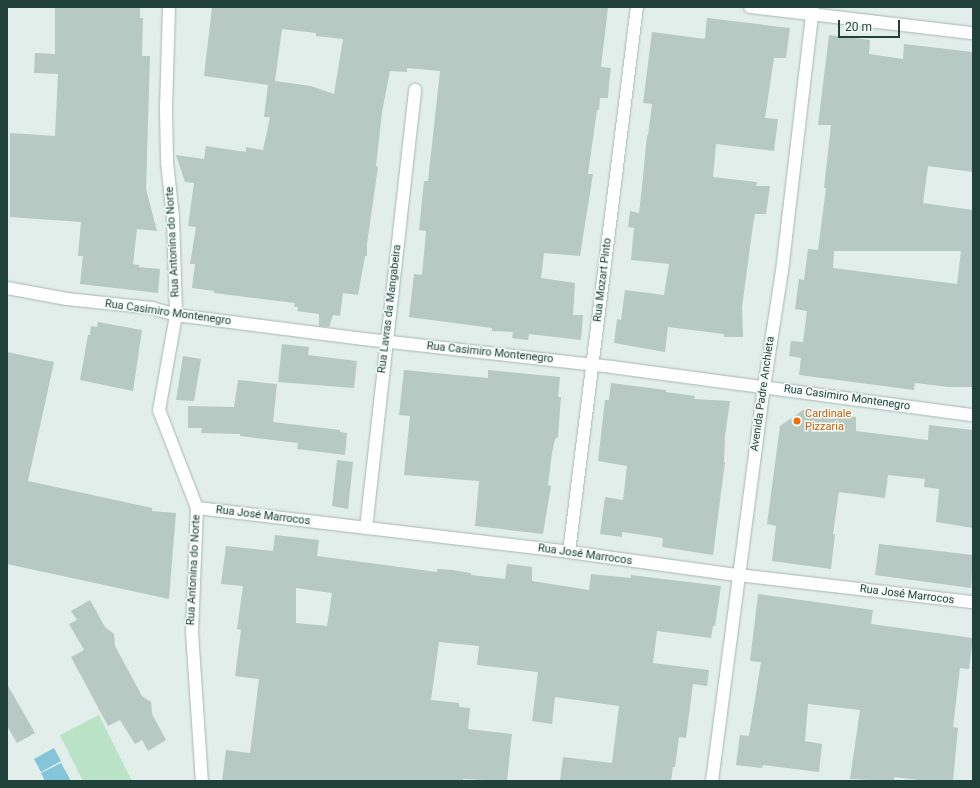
<!DOCTYPE html>
<meta charset="utf-8">
<style>
body{margin:0}
#map{position:relative;width:980px;height:788px;overflow:hidden;background:#e2eeea;font-family:Roboto,sans-serif}
div>[style]{position:absolute}
[style*='--x']{left:calc(var(--x)*1px);top:calc(var(--y)*1px);width:calc(var(--w)*1px);rotate:calc(var(--a)*1deg)}
.green>*{inset:0;background:#b9e2c7}
.water>*{inset:0;background:#84c5da}
.building>*{inset:0;background:#b7c9c3}
.roads{filter:drop-shadow(0 0 1px #a4b7b2) drop-shadow(0 0 1px #a4b7b2)}
.minor>*{height:12px;margin:-6px;padding:0 6px;transform-origin:6px;border-radius:6px;background:#fff}
.dots>*{width:11px;height:11px;translate:-50% -50%;box-sizing:border-box;border:2px solid #f3faf7;border-radius:50%}
span{translate:-50% -50%;white-space:nowrap;text-align:center;line-height:1.15;-webkit-text-stroke:3px #f3faf7;paint-order:stroke}
.street-label{font-size:11px;color:#20423b}
.food-label{font-size:11px;color:#c56008}
.left{translate:0 -50%;text-align:left}
.frame{position:absolute;inset:0;border:8px solid #20423b;pointer-events:none}
.scale{position:absolute;left:838px;top:20px;width:62px;height:18px;box-sizing:border-box;border:2px solid #20423b;border-top:0;padding-left:5px;font-size:12px;line-height:14px;white-space:nowrap;color:#20423b;-webkit-text-stroke:3px #f3faf7;paint-order:stroke}
</style>
<div id="map">
<div class="green">
<i style="clip-path:polygon(99px 715px,132px 781px,83px 781px,60px 735px)"></i>
</div>
<div class="water">
<i style="clip-path:polygon(54px 748px,61px 761px,41px 772px,34px 759px)"></i>
<i style="clip-path:polygon(61px 763px,71px 781px,45px 781px,41px 773px)"></i>
</div>
<div class="building">
<i style="clip-path:polygon(55px 7px,140px 7px,140px 18px,143px 18px,142px 56px,150px 56px,146px 189px,157px 231px,137px 229px,133px 264px,139px 265px,139px 267px,160px 269px,158px 293px,80px 284px,83px 256px,78px 256px,81px 222px,10px 217px,10px 133px,55px 136px,58px 74px,34px 73px,35px 53px,55px 54px)"></i>
<i style="clip-path:polygon(evenodd,212px 7px,608px 7px,601px 67px,611px 68px,609px 84px,608px 98px,600px 98px,599px 110px,597px 110px,588px 174px,593px 174px,580px 256px,544px 253px,541px 278px,575px 283px,573px 315px,583px 315px,581px 340px,529px 334px,528px 340px,512px 338px,513px 332px,492px 331px,492px 328px,409px 317px,414px 274px,422px 275px,426px 231px,419px 230px,424px 181px,428px 181px,440px 71px,407px 68px,407px 72px,390px 71px,382px 112px,376px 166px,378px 167px,367px 244px,367px 256px,365px 256px,358px 295px,343px 293px,340px 316px,333px 315px,329px 327px,319px 326px,319px 314px,297px 311px,298px 307px,294px 307px,295px 303px,214px 293px,214px 291px,192px 288px,195px 264px,190px 264px,196px 227px,188px 226px,194px 183px,185px 182px,176px 155px,204px 159px,206px 146px,246px 152px,246px 147px,263px 150px,270px 117px,264px 117px,268px 85px,204px 76px,212px 7px,282px 29px,316px 33px,316px 36px,343px 39px,334px 94px,311px 86px,275px 81px,282px 29px)"></i>
<i style="clip-path:polygon(707px 18px,790px 28px,786px 58px,774px 58px,765px 118px,778px 119px,774px 151px,716px 144px,713px 177px,757px 182px,756px 186px,770px 186px,766px 214px,755px 214px,753px 225px,742px 307px,743px 337px,724px 337px,724px 334px,668px 327px,665px 352px,614px 343px,617px 319px,621px 320px,625px 290px,664px 295px,669px 264px,631px 260px,634px 228px,628px 227px,630px 211px,639px 213px,642px 187px,647px 135px,648px 136px,652px 104px,643px 103px,652px 32px,705px 39px)"></i>
<i style="clip-path:polygon(evenodd,829px 35px,870px 40px,869px 54px,903px 59px,904px 44px,973px 52px,973px 172px,928px 166px,923px 203px,973px 210px,973px 387px,949px 387px,915px 383px,914px 390px,799px 375px,801px 358px,789px 356px,791px 341px,803px 342px,807px 311px,795px 309px,799px 279px,804px 280px,808px 249px,818px 250px,826px 188px,824px 188px,831px 125px,818px 125px,829px 35px,834px 251px,961px 251px,957px 284px,833px 268px,834px 251px)"></i>
<i style="clip-path:polygon(98px 322px,142px 330px,133px 391px,80px 380px,88px 335px,90px 335px,91px 326px,97px 327px)"></i>
<i style="clip-path:polygon(282px 344px,309px 347px,308px 355px,357px 361px,354px 388px,278px 382px)"></i>
<i style="clip-path:polygon(7px 352px,54px 362px,28px 481px,152px 508px,152px 511px,176px 513px,169px 599px,7px 564px)"></i>
<i style="clip-path:polygon(183px 356px,201px 359px,194px 401px,176px 400px)"></i>
<i style="clip-path:polygon(404px 370px,488px 378px,488px 370px,560px 377px,558px 397px,561px 397px,558px 437px,555px 439px,552px 453px,548px 485px,551px 486px,543px 534px,475px 526px,479px 481px,404px 475px,410px 416px,399px 415px)"></i>
<i style="clip-path:polygon(238px 380px,277px 384px,273px 422px,340px 430px,340px 432px,347px 433px,345px 455px,297px 449px,298px 443px,240px 436px,240px 434px,201px 433px,202px 428px,188px 428px,188px 406px,234px 407px)"></i>
<i style="clip-path:polygon(611px 383px,666px 390px,666px 392px,695px 396px,694px 399px,730px 401px,725px 436px,724px 462px,725px 462px,713px 555px,662px 547px,663px 538px,622px 532px,622px 537px,600px 534px,605px 497px,623px 500px,627px 466px,598px 461px,605px 400px,609px 400px)"></i>
<i style="clip-path:polygon(803px 410px,856px 417px,856px 431px,928px 440px,929px 425px,973px 430px,973px 528px,936px 522px,939px 489px,924px 487px,925px 479px,888px 475px,885px 498px,839px 492px,833px 534px,835px 534px,831px 569px,772px 561px,776px 526px,767px 524px,780px 426px)"></i>
<i style="clip-path:polygon(337px 460px,353px 462px,348px 509px,332px 506px)"></i>
<i style="clip-path:polygon(evenodd,275px 535px,319px 540px,317px 556px,437px 572px,437px 569px,452px 570px,471px 573px,471px 575px,505px 579px,507px 564px,517px 565px,532px 567px,532px 581px,589px 590px,591px 574px,631px 578px,631px 575px,721px 586px,715px 626px,713px 626px,711px 638px,657px 631px,653px 663px,709px 670px,707px 686px,693px 684px,686px 738px,679px 737px,675px 767px,673px 767px,671px 781px,560px 781px,563px 757px,612px 763px,619px 706px,555px 697px,552px 724px,532px 721px,538px 672px,477px 665px,479px 646px,439px 642px,431px 700px,459px 703px,459px 707px,470px 708px,468px 729px,512px 734px,507px 781px,463px 779px,463px 781px,222px 781px,226px 750px,250px 753px,259px 679px,235px 676px,241px 630px,237px 629px,243px 586px,221px 584px,226px 546px,273px 551px,275px 535px,296px 588px,332px 593px,327px 626px,296px 623px,296px 588px)"></i>
<i style="clip-path:polygon(879px 544px,973px 555px,971px 588px,875px 575px)"></i>
<i style="clip-path:polygon(758px 594px,873px 610px,871px 624px,973px 638px,969px 669px,960px 668px,953px 727px,958px 728px,953px 781px,926px 781px,894px 777px,894px 781px,850px 779px,860px 710px,808px 704px,805px 741px,822px 744px,819px 772px,763px 765px,762px 768px,736px 765px,740px 735px,749px 736px,761px 662px,750px 661px)"></i>
<i style="clip-path:polygon(90px 600px,105px 627px,114px 634px,115px 646px,142px 696px,151px 702px,152px 714px,166px 740px,148px 751px,142px 740px,135px 744px,120px 720px,108px 726px,71px 657px,84px 650px,69px 624px,77px 620px,71px 611px)"></i>
<i style="clip-path:polygon(7px 684px,35px 733px,17px 743px,7px 726px)"></i>
</div>
<div class="roads">
<div class="minor">
<i style="--x:169;--y:7;--w:102;--a:91.7"></i>
<i style="--x:166;--y:109;--w:53;--a:88.9"></i>
<i style="--x:167;--y:162;--w:55;--a:83.8"></i>
<i style="--x:173;--y:217;--w:98;--a:88.2"></i>
<i style="--x:176;--y:315;--w:97;--a:100.1"></i>
<i style="--x:159;--y:410;--w:105;--a:68.8"></i>
<i style="--x:197;--y:508;--w:124;--a:92.3"></i>
<i style="--x:192;--y:632;--w:149;--a:86.2"></i>
<i style="--x:750;--y:7;--w:225;--a:6.7"></i>
<i style="--x:7;--y:288;--w:61;--a:10.4"></i>
<i style="--x:67;--y:299;--w:85;--a:6"></i>
<i style="--x:152;--y:308;--w:25;--a:16"></i>
<i style="--x:176;--y:315;--w:189;--a:7.3"></i>
<i style="--x:363;--y:339;--w:251;--a:6.4"></i>
<i style="--x:612;--y:367;--w:364;--a:7.6"></i>
<i style="--x:197;--y:508;--w:375;--a:6.7"></i>
<i style="--x:569;--y:552;--w:171;--a:7.8"></i>
<i style="--x:738;--y:575;--w:237;--a:6.6"></i>
<i style="--x:366;--y:528;--w:441;--a:-83.6"></i>
<i style="--x:569;--y:552;--w:549;--a:-82.89"></i>
<i style="--x:712;--y:781;--w:397;--a:-82.5"></i>
<i style="--x:764;--y:387;--w:117;--a:-81.2"></i>
<i style="--x:782;--y:271;--w:266;--a:-83.3"></i>
</div>
</div>
<div class="dots">
<i style="left:797px;top:421px;background:#e8710a"></i>
</div>
<div class="street-label">
<span style="left:173px;top:242px;rotate:-93deg">Rua Antonina do Norte</span>
<span style="left:603px;top:280px;rotate:-83deg">Rua Mozart Pinto</span>
<span style="left:390px;top:309px;rotate:-83deg">Rua Lavras da Mangabeira</span>
<span style="left:168px;top:313px;rotate:8deg">Rua Casimiro Montenegro</span>
<span style="left:490px;top:353px;rotate:6deg">Rua Casimiro Montenegro</span>
<span style="left:763px;top:394px;rotate:-82deg">Avenida Padre Anchieta</span>
<span style="left:847px;top:398px;rotate:8deg">Rua Casimiro Montenegro</span>
<span style="left:263px;top:516px;rotate:7deg">Rua José Marrocos</span>
<span style="left:585px;top:555px;rotate:8deg">Rua José Marrocos</span>
<span style="left:194px;top:570px;rotate:-87deg">Rua Antonina do Norte</span>
<span style="left:907px;top:595px;rotate:7deg">Rua José Marrocos</span>
</div>
<div class="food-label">
<span class="left" style="left:805px;top:421px">Cardinale<br>Pizzaria</span>
</div>
<div class="frame"></div>
<div class="scale">20 m</div>
</div>
